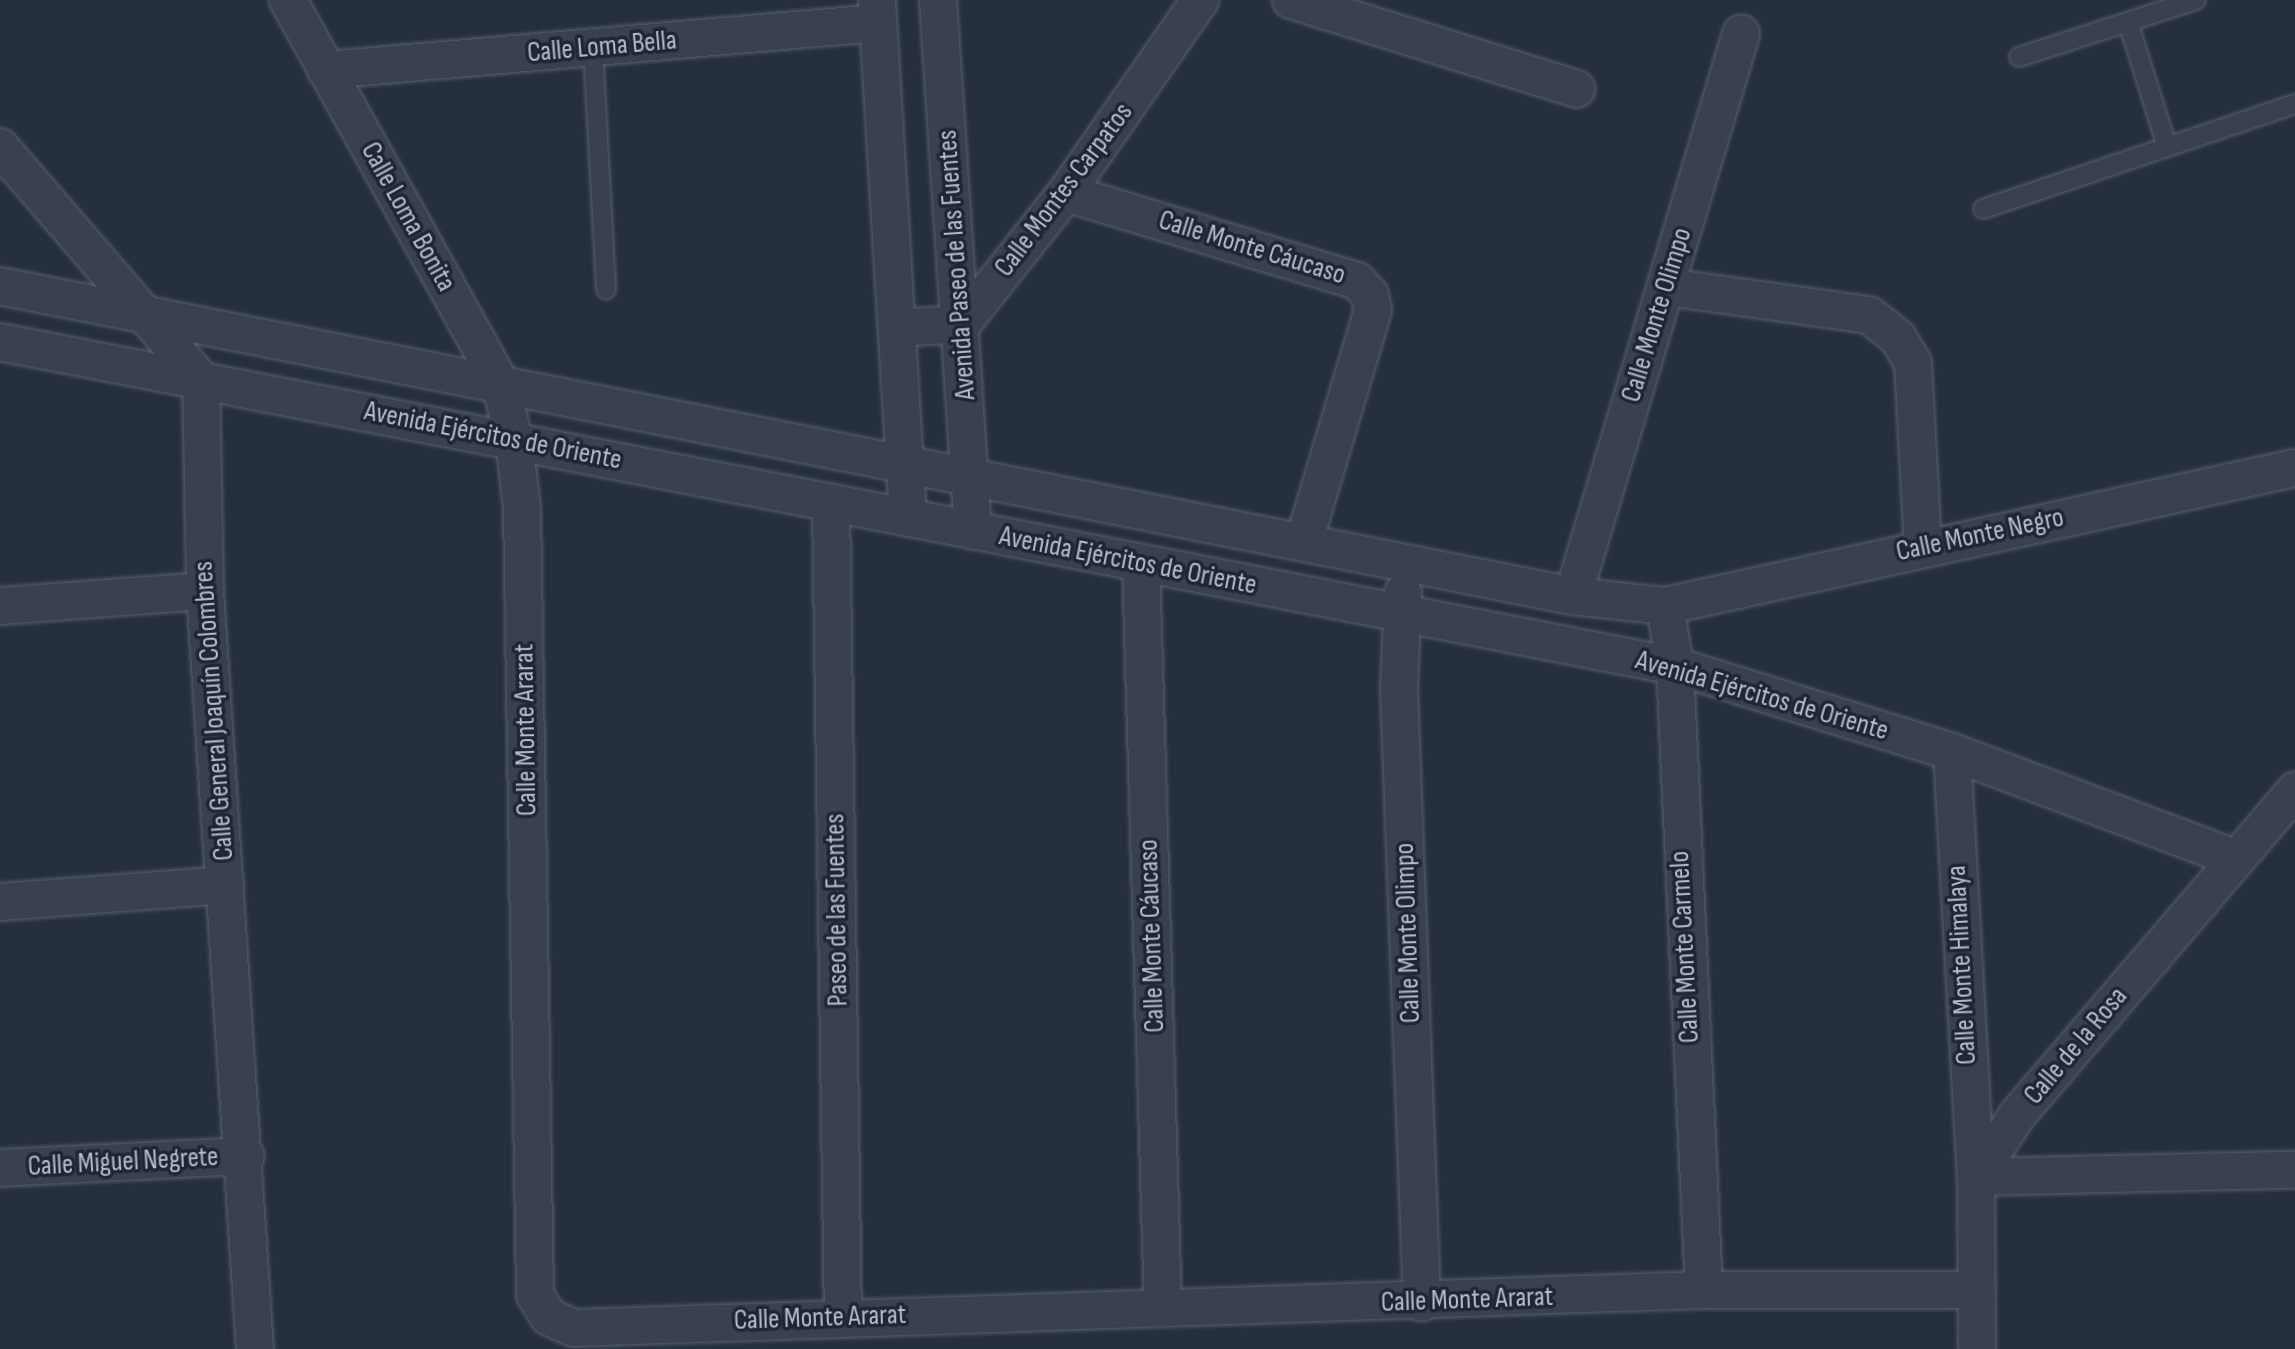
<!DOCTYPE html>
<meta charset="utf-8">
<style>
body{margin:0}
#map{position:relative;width:2295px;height:1349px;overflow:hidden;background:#262f3e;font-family:"Sofia Sans Condensed",sans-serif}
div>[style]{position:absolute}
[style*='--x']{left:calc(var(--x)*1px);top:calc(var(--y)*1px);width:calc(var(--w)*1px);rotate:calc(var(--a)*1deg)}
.roads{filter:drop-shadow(0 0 2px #585f6c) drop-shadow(0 0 2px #585f6c)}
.service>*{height:18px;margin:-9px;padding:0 9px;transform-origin:9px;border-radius:9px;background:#3a414e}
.minor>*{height:36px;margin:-18px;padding:0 18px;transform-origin:18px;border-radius:18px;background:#3a414e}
span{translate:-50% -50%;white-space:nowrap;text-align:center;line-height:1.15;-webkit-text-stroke:7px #1f2633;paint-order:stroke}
.street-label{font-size:28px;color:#b6bcc9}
</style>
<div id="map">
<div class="roads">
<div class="service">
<i style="--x:2128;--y:22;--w:127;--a:72.6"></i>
<i style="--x:593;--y:48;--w:242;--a:86.9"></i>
<i style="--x:2019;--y:57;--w:186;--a:-17.9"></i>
<i style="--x:1983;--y:209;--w:329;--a:-18.6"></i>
</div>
<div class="minor">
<i style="--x:288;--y:0;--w:437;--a:61"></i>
<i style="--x:500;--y:382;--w:60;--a:76.4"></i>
<i style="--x:514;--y:440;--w:68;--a:83.3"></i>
<i style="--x:522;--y:508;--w:787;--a:89.05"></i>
<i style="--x:535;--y:1295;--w:26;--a:58"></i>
<i style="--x:549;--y:1317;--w:27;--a:24"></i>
<i style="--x:574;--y:1328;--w:1131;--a:-1.93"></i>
<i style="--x:1704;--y:1290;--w:270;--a:0"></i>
<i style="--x:938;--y:0;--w:532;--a:86.23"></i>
<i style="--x:1291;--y:0;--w:299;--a:17.3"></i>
<i style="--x:877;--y:2;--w:517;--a:86.56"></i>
<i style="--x:326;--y:70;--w:554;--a:-4.87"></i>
<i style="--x:0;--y:147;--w:308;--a:49.2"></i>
<i style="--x:201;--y:380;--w:211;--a:88.9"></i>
<i style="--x:205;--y:591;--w:760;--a:86.23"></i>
<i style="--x:1066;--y:193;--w:304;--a:16.8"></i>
<i style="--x:1357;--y:281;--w:19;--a:47"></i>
<i style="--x:1370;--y:295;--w:15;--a:79"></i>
<i style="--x:1373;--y:310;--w:241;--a:106.6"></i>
<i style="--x:0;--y:286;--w:1603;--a:11.15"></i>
<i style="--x:1573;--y:596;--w:93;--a:6.2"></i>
<i style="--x:1665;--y:606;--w:645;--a:-12.36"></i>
<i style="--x:1667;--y:287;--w:204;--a:7.9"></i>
<i style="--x:1869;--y:315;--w:37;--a:38"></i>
<i style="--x:1898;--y:338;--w:29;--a:59"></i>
<i style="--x:1913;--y:363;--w:184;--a:86.9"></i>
<i style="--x:897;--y:328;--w:65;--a:-3.5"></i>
<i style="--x:962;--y:324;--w:167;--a:-51.6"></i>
<i style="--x:1066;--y:193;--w:235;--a:-55.2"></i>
<i style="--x:0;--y:342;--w:1706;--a:10.95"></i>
<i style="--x:1675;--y:666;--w:290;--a:17.2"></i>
<i style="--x:1952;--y:752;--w:303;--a:20.6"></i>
<i style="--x:831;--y:503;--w:814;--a:89.16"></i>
<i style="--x:1141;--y:563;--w:745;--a:88.31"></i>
<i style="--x:1403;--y:593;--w:97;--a:92.4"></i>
<i style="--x:1399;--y:690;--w:613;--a:87.85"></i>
<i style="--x:1573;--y:596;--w:587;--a:-73.36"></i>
<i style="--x:0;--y:606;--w:206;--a:-4.2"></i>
<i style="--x:1665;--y:606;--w:61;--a:80.5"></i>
<i style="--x:1675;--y:666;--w:625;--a:87.34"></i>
<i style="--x:1952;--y:752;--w:426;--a:86.8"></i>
<i style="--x:1976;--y:1177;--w:319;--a:-1.3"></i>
<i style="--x:0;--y:902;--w:226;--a:-4.3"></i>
<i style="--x:0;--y:1168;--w:246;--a:-2.8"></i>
<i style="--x:1977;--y:1349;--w:172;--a:-90.3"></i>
<i style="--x:1976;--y:1177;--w:76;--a:-56.3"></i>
<i style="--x:2018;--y:1114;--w:426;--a:-49.4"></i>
</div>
</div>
<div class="street-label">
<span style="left:602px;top:47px;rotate:-5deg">Calle Loma Bella</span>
<span style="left:1064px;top:190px;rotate:-53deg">Calle Montes Carpatos</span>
<span style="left:408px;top:217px;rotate:61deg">Calle Loma Bonita</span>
<span style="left:1252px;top:248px;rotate:17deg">Calle Monte Cáucaso</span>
<span style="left:957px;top:265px;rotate:-94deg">Avenida Paseo de las Fuentes</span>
<span style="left:1657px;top:315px;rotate:-73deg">Calle Monte Olimpo</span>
<span style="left:493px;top:436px;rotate:11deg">Avenida Ejércitos de Oriente</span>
<span style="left:1980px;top:535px;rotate:-12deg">Calle Monte Negro</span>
<span style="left:1128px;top:561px;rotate:11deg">Avenida Ejércitos de Oriente</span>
<span style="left:1762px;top:696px;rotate:16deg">Avenida Ejércitos de Oriente</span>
<span style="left:214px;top:711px;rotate:-94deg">Calle General Joaquín Colombres</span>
<span style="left:526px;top:730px;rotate:-91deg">Calle Monte Ararat</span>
<span style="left:837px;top:910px;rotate:-91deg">Paseo de las Fuentes</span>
<span style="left:1408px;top:933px;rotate:-92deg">Calle Monte Olimpo</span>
<span style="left:1152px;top:936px;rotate:-92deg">Calle Monte Cáucaso</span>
<span style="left:1685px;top:947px;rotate:-93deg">Calle Monte Carmelo</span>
<span style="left:1962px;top:965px;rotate:-93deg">Calle Monte Himalaya</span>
<span style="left:2076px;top:1046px;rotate:-50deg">Calle de la Rosa</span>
<span style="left:123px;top:1162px;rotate:-3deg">Calle Miguel Negrete</span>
<span style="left:1467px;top:1300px;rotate:-2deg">Calle Monte Ararat</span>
<span style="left:820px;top:1318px;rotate:-2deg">Calle Monte Ararat</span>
</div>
</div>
